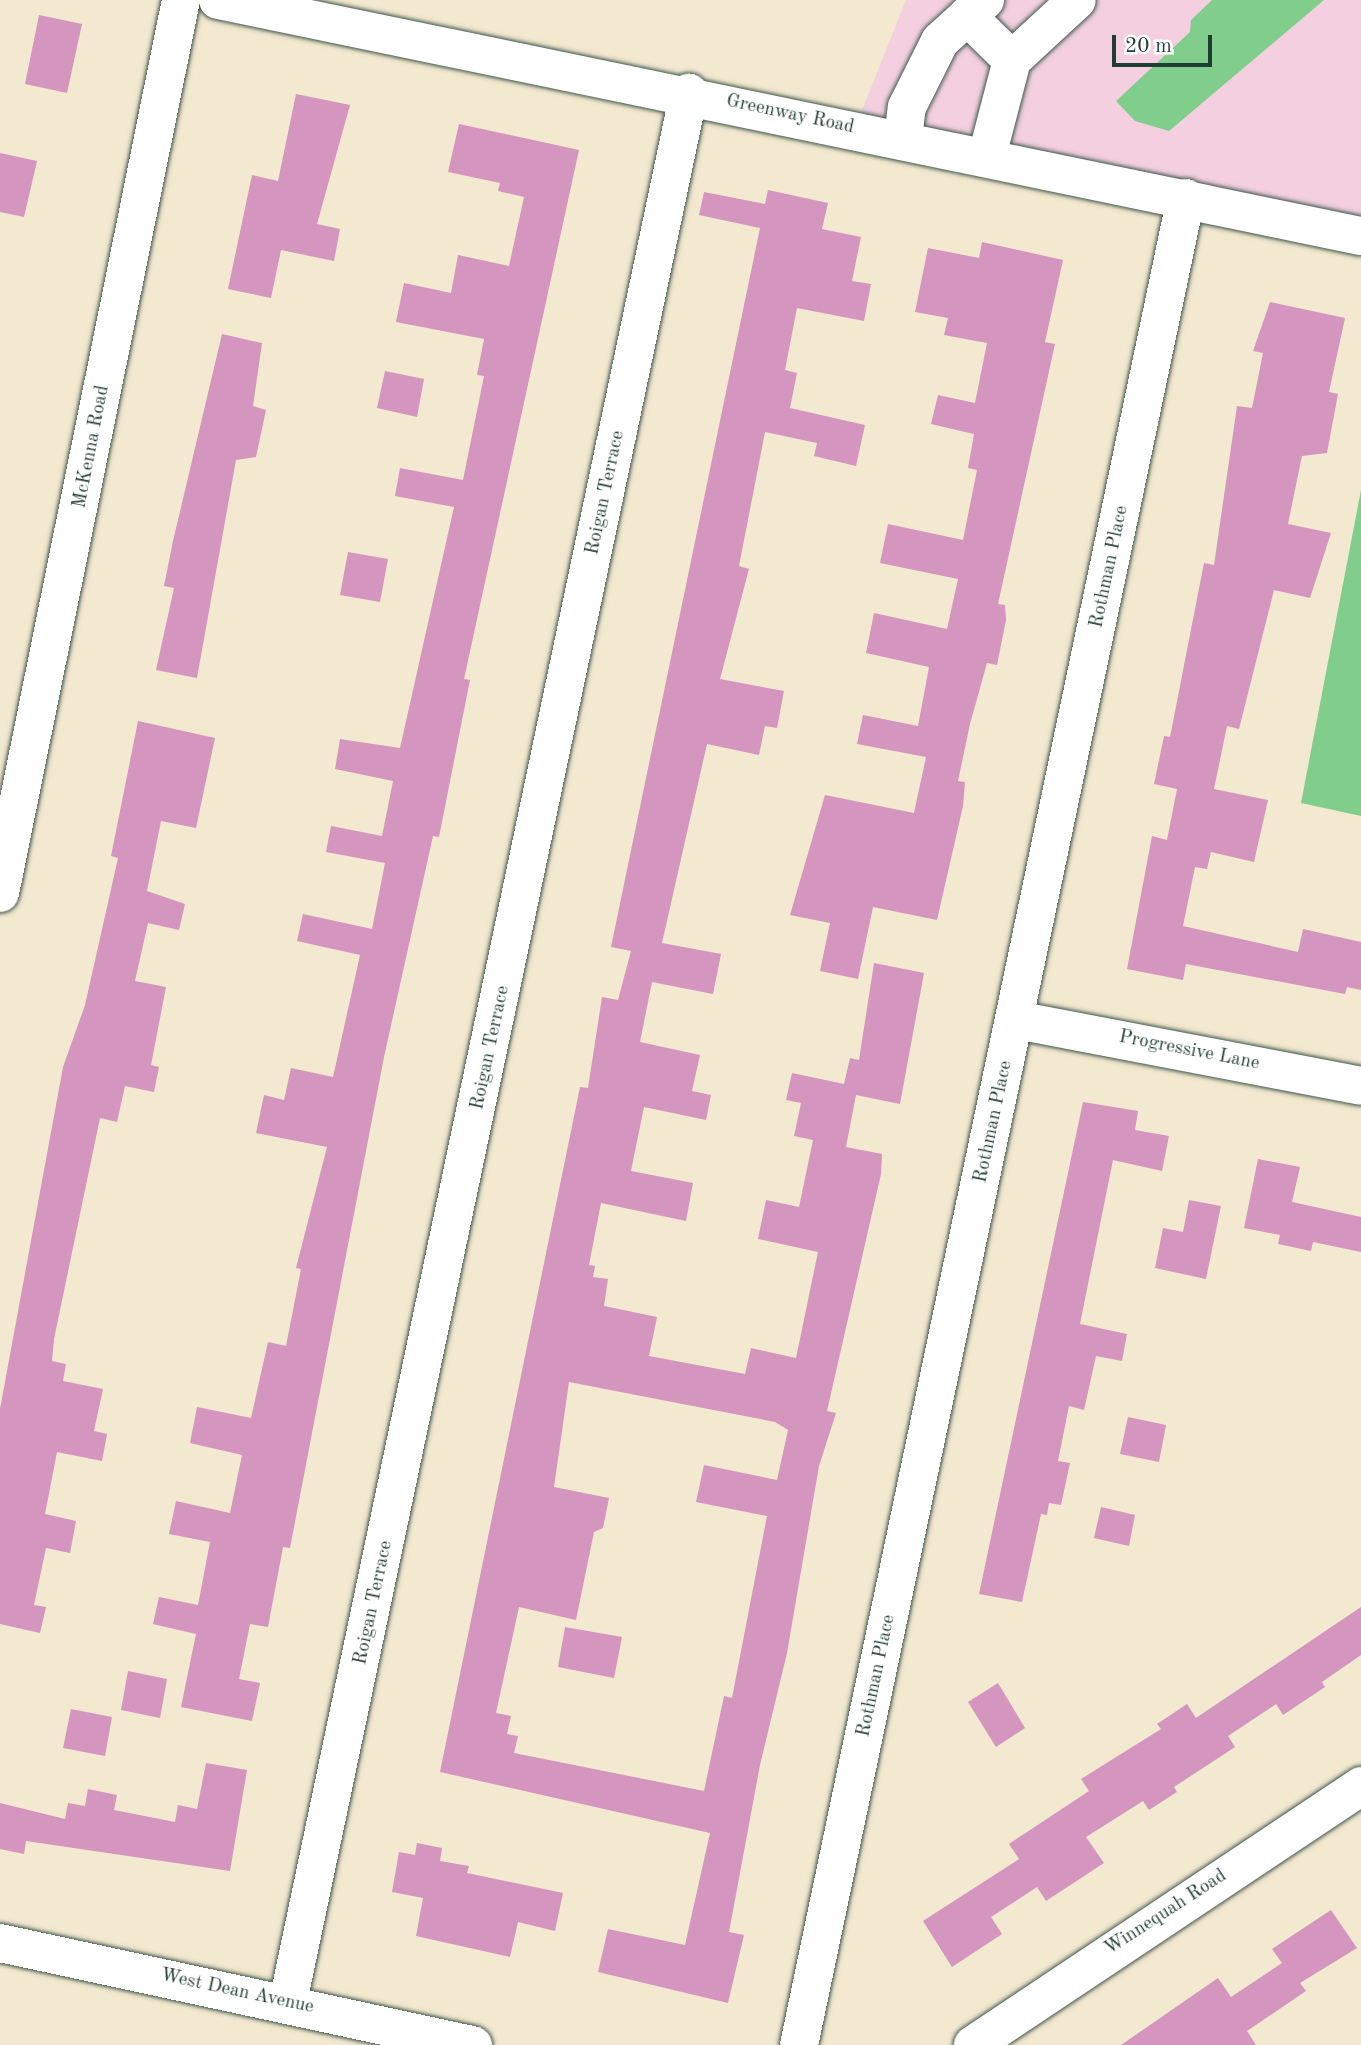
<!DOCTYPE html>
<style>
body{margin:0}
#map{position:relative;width:1361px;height:2045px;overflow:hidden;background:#f3e8d0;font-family:"Old Standard TT",serif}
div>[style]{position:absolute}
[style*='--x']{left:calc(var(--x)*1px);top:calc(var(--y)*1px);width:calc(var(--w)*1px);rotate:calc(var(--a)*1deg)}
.built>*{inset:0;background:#f3cfdf}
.green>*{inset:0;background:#81cd8b}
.building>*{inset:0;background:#d495bf}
.roads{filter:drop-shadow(0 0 2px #3f574b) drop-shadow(0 0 2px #3f574b)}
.minor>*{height:38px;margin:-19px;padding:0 19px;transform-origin:19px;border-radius:19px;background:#fff}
span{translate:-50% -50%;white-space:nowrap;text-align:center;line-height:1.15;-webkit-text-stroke:5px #fff;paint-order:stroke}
.street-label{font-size:19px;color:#1f3d34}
.scale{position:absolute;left:1112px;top:35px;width:100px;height:32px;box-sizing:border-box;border:4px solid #1f3d34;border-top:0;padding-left:9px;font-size:21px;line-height:24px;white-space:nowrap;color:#1f3d34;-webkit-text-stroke:5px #fff;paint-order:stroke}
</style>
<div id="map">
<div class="built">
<i style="clip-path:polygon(906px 0,1361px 0,1361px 236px,855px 128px)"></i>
</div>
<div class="green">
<i style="clip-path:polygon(1212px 0,1324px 0,1169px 131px,1135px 121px,1116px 101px,1190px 32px,1191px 20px)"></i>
<i style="clip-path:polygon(1361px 490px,1361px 816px,1301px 803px)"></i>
</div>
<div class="building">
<i style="clip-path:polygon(39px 15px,82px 24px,67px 93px,25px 84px)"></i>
<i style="clip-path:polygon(296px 94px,350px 105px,317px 224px,340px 229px,334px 261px,281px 250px,271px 298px,228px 289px,252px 175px,278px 181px)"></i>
<i style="clip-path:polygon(459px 124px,579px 150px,464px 679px,470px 680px,439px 837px,433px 836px,384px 1057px,290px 1548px,283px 1547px,268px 1627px,250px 1624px,239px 1679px,260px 1683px,252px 1721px,181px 1707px,196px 1634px,153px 1624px,159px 1597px,198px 1605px,210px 1542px,169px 1534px,176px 1501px,230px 1513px,242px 1455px,190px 1443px,197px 1407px,251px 1418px,268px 1342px,286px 1346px,301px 1269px,296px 1268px,327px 1147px,256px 1133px,264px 1095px,284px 1100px,291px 1068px,333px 1077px,360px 955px,297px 941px,303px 914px,372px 929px,385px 863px,326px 852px,331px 826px,382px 836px,393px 781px,335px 769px,340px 739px,400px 748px,454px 507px,395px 496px,400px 468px,463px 480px,484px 376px,477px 375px,484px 339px,396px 322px,404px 283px,451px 293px,458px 255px,509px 266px,524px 197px,498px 191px,500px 183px,448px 172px)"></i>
<i style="clip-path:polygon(0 153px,37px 161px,24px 217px,0 212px)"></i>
<i style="clip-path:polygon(evenodd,768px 190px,828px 203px,822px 229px,861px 237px,852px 281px,871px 284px,864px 321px,797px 308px,785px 370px,797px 373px,790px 408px,865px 425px,856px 466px,814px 456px,817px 443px,765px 432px,739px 566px,749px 569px,720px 679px,784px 691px,777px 728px,765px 726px,759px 755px,707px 744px,662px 943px,721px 954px,713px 994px,652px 982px,640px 1042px,700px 1055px,692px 1091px,711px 1095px,706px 1120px,644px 1107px,631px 1171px,693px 1183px,686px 1221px,601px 1203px,589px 1265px,595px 1266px,593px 1277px,608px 1279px,604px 1306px,657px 1317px,649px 1356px,745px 1374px,751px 1348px,796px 1358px,818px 1252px,758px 1239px,766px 1200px,799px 1207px,813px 1140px,794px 1136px,801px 1103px,786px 1100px,792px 1073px,844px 1084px,850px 1058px,859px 1060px,874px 963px,924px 973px,900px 1104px,856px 1095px,846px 1147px,882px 1154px,881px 1174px,827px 1411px,836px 1413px,819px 1466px,787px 1653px,760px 1765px,729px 1932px,744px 1935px,728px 2003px,598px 1972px,608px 1929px,685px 1945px,710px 1833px,440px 1772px,580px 1087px,588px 1088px,602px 997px,618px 1000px,631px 951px,611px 947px,760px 228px,699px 215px,704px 192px,765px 204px,768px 190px,569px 1382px,775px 1422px,788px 1430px,777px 1480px,704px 1465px,696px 1502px,767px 1516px,732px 1698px,724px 1696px,704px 1791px,514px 1753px,518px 1736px,507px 1734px,511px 1716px,496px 1713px,519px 1607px,576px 1620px,594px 1532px,603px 1528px,609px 1498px,554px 1487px,569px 1382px)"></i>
<i style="clip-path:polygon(982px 242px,1063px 260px,1045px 342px,1055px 344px,998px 604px,1005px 605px,1006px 620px,997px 665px,987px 663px,970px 724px,958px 781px,965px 782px,963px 806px,937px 920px,873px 907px,858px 979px,820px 971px,830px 923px,790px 915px,825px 795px,914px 813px,926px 757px,857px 744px,863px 715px,918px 726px,929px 667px,866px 653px,874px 613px,947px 629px,958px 579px,880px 563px,888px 524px,963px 540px,977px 470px,968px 468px,974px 434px,931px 424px,938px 395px,975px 403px,987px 343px,944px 335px,948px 318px,915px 312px,928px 248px,979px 258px)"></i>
<i style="clip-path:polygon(1270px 302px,1345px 318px,1329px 392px,1338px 394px,1327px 453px,1302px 456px,1288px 524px,1331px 533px,1310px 598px,1274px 590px,1239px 729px,1227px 726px,1214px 789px,1268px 800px,1254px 862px,1211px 852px,1207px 869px,1195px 867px,1183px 926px,1298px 952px,1303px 929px,1361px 942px,1361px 990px,1347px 987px,1345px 994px,1186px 964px,1183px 980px,1127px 969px,1152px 836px,1167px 840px,1177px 789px,1154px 784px,1164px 736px,1170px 737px,1204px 563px,1214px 565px,1237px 406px,1252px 408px,1263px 353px,1253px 351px)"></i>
<i style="clip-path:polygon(222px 334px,262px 343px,253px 406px,266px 410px,256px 457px,236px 460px,197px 678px,156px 670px,174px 588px,164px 586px,173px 541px)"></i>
<i style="clip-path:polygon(385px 371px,424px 379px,417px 417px,377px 408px)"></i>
<i style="clip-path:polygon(348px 552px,388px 559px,380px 602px,340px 595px)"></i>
<i style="clip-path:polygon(138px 721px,215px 738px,196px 828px,161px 821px,147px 891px,185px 904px,179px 930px,148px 923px,135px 981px,166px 987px,151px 1065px,159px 1067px,154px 1092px,125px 1086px,117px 1122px,100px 1118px,54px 1339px,52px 1361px,66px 1364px,63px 1381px,103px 1389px,94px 1431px,107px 1434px,102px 1461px,57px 1452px,45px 1514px,76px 1521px,70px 1553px,46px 1548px,34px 1605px,46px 1607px,40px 1633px,0 1624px,0 1409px,63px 1067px,85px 1005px,118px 858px,111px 856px)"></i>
<i style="clip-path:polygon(1083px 1102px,1138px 1111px,1135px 1130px,1169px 1136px,1162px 1171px,1113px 1160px,1080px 1324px,1127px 1334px,1122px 1361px,1096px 1356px,1084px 1410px,1069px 1406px,1058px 1461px,1070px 1463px,1061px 1505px,1049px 1503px,1047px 1515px,1041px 1514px,1022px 1602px,979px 1594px)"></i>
<i style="clip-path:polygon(1258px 1159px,1300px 1167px,1292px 1202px,1361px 1217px,1361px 1252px,1313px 1242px,1311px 1251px,1278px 1244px,1280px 1235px,1244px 1228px)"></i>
<i style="clip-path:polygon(1189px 1200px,1221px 1206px,1206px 1279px,1155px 1268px,1163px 1228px,1183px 1232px)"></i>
<i style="clip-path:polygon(1128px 1417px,1166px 1425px,1159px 1462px,1120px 1454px)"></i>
<i style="clip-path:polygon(1101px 1507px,1135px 1515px,1129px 1546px,1094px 1538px)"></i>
<i style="clip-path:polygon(1361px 1607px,1361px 1655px,1322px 1682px,1325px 1687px,1283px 1715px,1276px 1704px,1228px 1736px,1235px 1747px,1174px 1787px,1177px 1792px,1149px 1810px,1143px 1801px,1086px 1837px,1104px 1863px,1046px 1901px,1037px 1887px,991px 1917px,1002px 1934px,952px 1967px,923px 1921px,1019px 1859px,1009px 1844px,1089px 1791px,1081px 1779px,1161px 1729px,1157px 1724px,1187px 1704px,1196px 1718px)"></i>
<i style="clip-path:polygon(565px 1627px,622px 1637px,614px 1678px,558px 1667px)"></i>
<i style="clip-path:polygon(128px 1671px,167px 1679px,160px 1718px,121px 1710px)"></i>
<i style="clip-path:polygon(998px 1683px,1025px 1728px,996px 1747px,968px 1702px)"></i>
<i style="clip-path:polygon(71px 1709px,112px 1717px,105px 1756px,63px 1748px)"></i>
<i style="clip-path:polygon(206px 1763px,247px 1770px,230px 1871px,26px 1841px,24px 1854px,0 1849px,0 1803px,65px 1819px,68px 1803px,85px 1806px,88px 1789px,117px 1795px,114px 1810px,175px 1822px,178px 1805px,197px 1809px)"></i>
<i style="clip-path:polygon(417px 1843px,442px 1848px,440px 1861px,469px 1866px,467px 1873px,563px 1893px,555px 1931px,518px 1922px,510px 1957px,416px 1936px,423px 1898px,392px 1892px,399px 1852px,415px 1855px)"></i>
<i style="clip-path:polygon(1331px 1910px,1357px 1948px,1300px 1983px,1306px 1991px,1247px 2031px,1256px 2045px,1121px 2045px,1218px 1978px,1231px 1997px,1282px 1963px,1272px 1949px)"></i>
</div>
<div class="roads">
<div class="minor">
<i style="--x:218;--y:0;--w:1167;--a:11.67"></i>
<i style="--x:967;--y:16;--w:63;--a:44.4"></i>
<i style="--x:903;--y:138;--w:31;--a:-83"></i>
<i style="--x:907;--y:107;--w:74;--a:-63.4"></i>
<i style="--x:940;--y:41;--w:61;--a:-42.3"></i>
<i style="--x:987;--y:156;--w:99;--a:-75.4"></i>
<i style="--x:1012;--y:60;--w:88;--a:-42.7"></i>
<i style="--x:0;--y:893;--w:911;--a:-78.54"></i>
<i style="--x:1016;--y:1020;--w:351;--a:10.8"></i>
<i style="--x:0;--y:1943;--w:484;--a:12.2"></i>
<i style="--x:288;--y:2002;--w:1951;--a:-78.14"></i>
<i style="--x:799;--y:2045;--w:1887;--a:-78.17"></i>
<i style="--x:973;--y:2045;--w:467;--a:-33.7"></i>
</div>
</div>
<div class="street-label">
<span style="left:790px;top:115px;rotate:12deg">Greenway Road</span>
<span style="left:92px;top:447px;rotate:-79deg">McKenna Road</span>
<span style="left:606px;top:493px;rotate:-78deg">Roigan Terrace</span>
<span style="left:1110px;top:567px;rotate:-78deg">Rothman Place</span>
<span style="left:491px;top:1048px;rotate:-78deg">Roigan Terrace</span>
<span style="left:1189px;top:1051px;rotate:11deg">Progressive Lane</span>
<span style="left:994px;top:1122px;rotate:-78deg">Rothman Place</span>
<span style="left:374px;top:1603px;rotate:-78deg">Roigan Terrace</span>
<span style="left:877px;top:1676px;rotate:-78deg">Rothman Place</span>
<span style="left:1166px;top:1913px;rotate:-33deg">Winnequah Road</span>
<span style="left:237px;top:1992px;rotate:12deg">West Dean Avenue</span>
</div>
<div class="scale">20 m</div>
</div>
